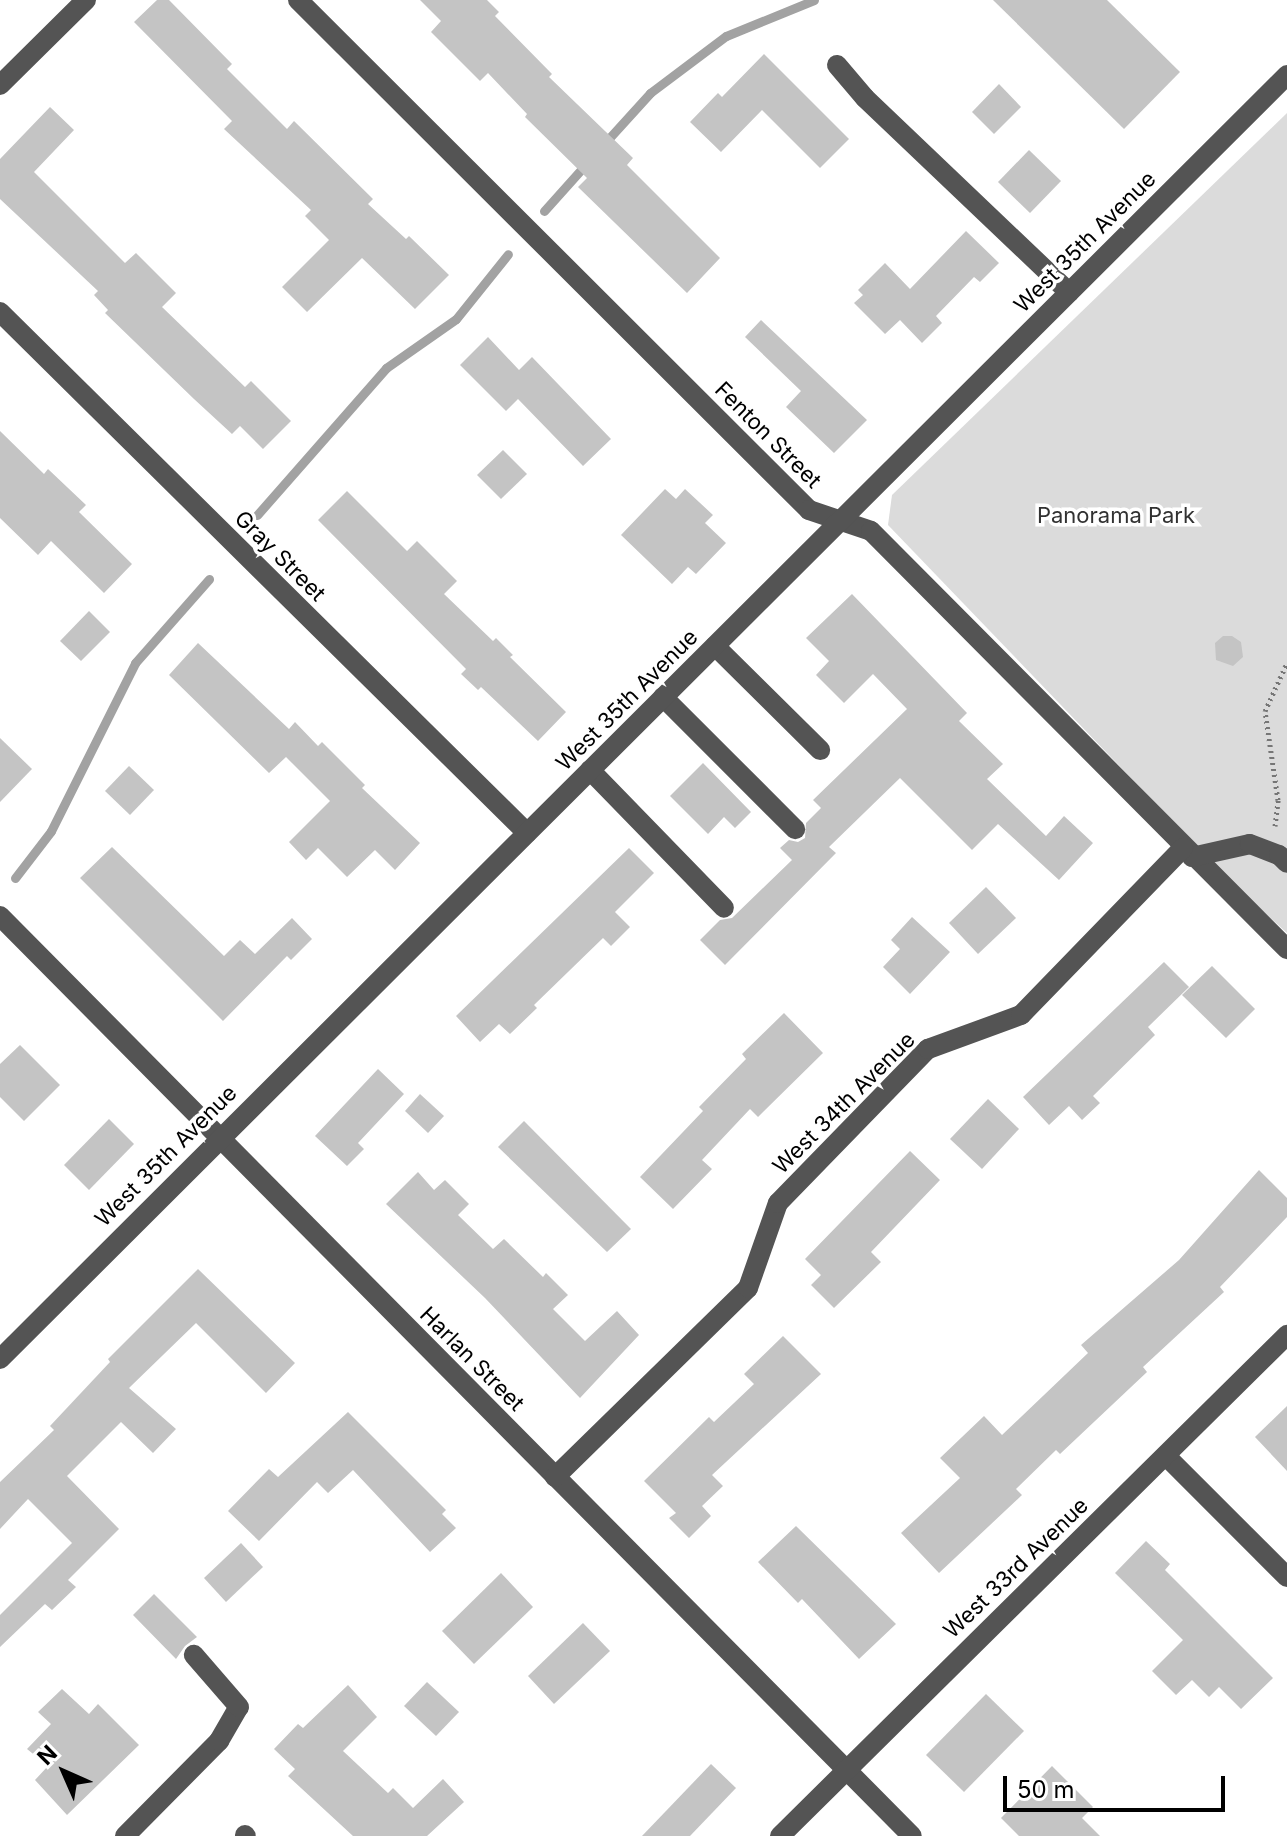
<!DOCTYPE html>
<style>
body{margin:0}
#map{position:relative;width:1287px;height:1836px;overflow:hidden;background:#fff;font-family:Inter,sans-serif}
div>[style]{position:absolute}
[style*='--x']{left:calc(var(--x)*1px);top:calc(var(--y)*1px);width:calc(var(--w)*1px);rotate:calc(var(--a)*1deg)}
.green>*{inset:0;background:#dbdbdb}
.stream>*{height:9px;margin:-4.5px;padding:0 4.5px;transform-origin:4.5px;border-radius:4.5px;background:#a2a2a2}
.building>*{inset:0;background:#c4c4c4}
.path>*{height:5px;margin-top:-2.5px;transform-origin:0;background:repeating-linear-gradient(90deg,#767676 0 2px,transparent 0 6px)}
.minor>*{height:20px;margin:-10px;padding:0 10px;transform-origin:10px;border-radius:10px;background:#545454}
span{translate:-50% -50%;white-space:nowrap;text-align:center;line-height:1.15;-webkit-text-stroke:7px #fff;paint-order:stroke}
.street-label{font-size:22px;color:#000}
.park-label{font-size:22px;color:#323232}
.north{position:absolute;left:24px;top:1732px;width:80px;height:80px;-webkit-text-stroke:6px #fff;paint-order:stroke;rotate:315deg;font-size:22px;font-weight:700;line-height:32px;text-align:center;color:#000}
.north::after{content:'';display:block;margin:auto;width:28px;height:36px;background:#000;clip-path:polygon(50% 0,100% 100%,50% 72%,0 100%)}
.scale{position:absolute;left:1003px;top:1776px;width:222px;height:36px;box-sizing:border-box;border:4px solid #000;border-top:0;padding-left:10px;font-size:24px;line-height:28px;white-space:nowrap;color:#000;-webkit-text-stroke:6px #fff;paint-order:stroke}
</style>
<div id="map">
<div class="green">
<i style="clip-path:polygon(1287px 113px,1287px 933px,1228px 879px,888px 525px,892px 495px)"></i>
</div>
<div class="stream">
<i style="--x:602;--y:146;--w:72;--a:-47.8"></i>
<i style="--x:650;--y:93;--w:95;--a:-36.9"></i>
<i style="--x:726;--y:36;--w:95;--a:-22.2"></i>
<i style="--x:544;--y:211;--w:64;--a:-48.1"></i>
<i style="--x:257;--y:515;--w:196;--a:-48.7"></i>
<i style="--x:386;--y:368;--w:85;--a:-35"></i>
<i style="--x:456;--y:319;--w:83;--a:-51.3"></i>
<i style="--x:15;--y:878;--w:59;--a:-52.5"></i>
<i style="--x:51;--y:831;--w:188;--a:-63.4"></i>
<i style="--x:135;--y:663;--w:112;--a:-48.6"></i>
</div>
<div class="building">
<i style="clip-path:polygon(157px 0,169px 0,232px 64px,227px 69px,287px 129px,294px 121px,373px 199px,368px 204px,406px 239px,409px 236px,449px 275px,415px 309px,362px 258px,307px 312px,282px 287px,329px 240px,305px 216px,311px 210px,224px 129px,232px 121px,134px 22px)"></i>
<i style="clip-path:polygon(420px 0,487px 0,499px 12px,495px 16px,552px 74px,549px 77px,633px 158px,627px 165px,720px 258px,687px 293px,578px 187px,587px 178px,525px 117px,527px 114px,488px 73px,480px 81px,431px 32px,441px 21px)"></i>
<i style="clip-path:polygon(993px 0,1107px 0,1180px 72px,1124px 129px)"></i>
<i style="clip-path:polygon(764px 54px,849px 139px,820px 168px,762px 110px,721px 152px,690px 122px,718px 93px,722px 97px)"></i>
<i style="clip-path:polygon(999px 84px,1021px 107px,994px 134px,972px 112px)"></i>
<i style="clip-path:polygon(50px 107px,74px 130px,34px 172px,125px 263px,136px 253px,176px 293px,162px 307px,245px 387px,251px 381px,291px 421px,263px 449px,240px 426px,232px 434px,194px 399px,105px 313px,108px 310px,94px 295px,98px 291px,0 199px,0 159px)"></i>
<i style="clip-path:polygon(1029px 150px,1061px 181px,1030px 213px,998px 182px)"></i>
<i style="clip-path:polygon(966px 231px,999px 263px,980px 282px,974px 277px,936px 316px,942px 323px,922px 343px,900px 320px,885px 334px,854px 303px,863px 295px,858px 290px,885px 263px,910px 289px)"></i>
<i style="clip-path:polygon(761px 320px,867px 420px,834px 453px,786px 407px,801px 391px,745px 337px)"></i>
<i style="clip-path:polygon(488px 337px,519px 370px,532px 357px,611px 439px,583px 466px,518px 399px,506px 411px,460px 365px)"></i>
<i style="clip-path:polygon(0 431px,44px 474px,48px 469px,86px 505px,79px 512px,132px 564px,104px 593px,51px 541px,38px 555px,0 518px)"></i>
<i style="clip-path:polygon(503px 450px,527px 474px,501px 499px,477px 475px)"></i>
<i style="clip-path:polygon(665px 489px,676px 499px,685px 489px,713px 515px,705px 523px,726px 543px,696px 574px,688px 567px,672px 584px,621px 535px)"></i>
<i style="clip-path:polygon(347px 491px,407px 551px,417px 541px,457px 581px,444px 594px,493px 641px,496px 638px,513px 655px,510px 657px,566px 712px,538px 741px,481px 687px,478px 690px,461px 674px,466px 669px,318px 520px)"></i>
<i style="clip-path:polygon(852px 594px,967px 713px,959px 721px,1003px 764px,987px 779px,1046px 836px,1064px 816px,1093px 843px,1059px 880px,998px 824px,972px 850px,900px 778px,829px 847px,836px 853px,725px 965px,700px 940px,720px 920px,732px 918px,792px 860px,780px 848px,789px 840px,798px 842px,805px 838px,806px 823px,821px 808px,813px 800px,907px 709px,873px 674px,844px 703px,816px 675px,829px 661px,806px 638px)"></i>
<i style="clip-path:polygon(89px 611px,110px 632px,81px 661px,60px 641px)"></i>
<i style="clip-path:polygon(1223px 636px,1232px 636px,1241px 642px,1243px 657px,1233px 666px,1216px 660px,1215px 643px)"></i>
<i style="clip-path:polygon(198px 643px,289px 729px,295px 722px,318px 746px,322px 742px,365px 785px,362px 788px,420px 843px,395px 870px,375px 850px,347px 877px,318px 848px,306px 860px,289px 842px,330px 801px,286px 757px,269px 773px,169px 675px)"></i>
<i style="clip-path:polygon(0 738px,32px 769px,0 802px)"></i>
<i style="clip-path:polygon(703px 763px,751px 812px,735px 828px,724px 817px,708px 834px,670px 796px)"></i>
<i style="clip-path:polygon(129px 766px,154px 790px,130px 815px,105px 791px)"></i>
<i style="clip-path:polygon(112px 847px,224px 956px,240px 940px,255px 954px,292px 918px,312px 939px,291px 960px,287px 956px,223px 1021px,80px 878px)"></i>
<i style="clip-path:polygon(629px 848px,654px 873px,615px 912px,630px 927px,611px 946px,603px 938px,534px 1005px,537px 1008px,510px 1034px,499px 1024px,480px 1042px,456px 1016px)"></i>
<i style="clip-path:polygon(986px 887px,1016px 918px,978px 954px,949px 923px)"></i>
<i style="clip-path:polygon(912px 917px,950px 952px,910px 994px,883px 967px,900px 949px,891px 940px)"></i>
<i style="clip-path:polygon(1164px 962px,1189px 987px,1148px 1027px,1155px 1035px,1093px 1096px,1100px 1103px,1082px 1120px,1069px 1106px,1049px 1125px,1023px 1097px)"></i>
<i style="clip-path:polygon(1212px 966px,1255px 1009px,1226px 1038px,1182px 995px)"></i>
<i style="clip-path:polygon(784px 1013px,823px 1053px,758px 1117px,750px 1109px,702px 1160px,712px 1169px,673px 1209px,640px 1177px,703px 1111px,699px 1107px,746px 1059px,742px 1054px)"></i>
<i style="clip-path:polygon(20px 1045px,60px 1085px,24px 1121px,0 1097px,0 1064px)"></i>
<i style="clip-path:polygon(378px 1069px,404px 1094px,358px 1143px,364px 1149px,347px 1166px,315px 1136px)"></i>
<i style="clip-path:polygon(420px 1094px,444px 1116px,428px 1133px,405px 1111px)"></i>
<i style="clip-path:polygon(988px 1099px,1019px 1129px,982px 1169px,950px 1139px)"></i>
<i style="clip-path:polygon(109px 1119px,134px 1144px,89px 1190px,64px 1165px)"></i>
<i style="clip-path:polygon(524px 1121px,631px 1229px,607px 1252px,498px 1147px)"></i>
<i style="clip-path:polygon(910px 1151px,940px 1180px,871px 1252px,881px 1262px,834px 1308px,811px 1285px,821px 1275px,805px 1259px)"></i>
<i style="clip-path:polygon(1259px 1170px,1287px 1198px,1287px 1217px,1220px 1287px,1224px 1292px,1143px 1367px,1147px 1372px,1060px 1454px,1056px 1450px,1016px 1489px,1022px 1495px,939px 1573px,901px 1533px,960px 1478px,940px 1458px,984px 1416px,1002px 1435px,1088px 1353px,1081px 1345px,1179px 1260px)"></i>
<i style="clip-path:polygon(418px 1172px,434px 1190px,445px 1180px,469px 1204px,458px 1215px,493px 1249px,504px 1239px,543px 1277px,546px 1273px,568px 1295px,553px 1309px,585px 1341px,617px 1311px,639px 1335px,580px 1398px,485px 1298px,386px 1204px)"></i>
<i style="clip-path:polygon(198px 1269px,295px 1363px,266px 1393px,196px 1323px,129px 1388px,176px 1429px,153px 1453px,121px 1422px,67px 1476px,119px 1529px,68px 1580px,76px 1587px,52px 1610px,45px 1604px,0 1647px,0 1615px,72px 1543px,28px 1499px,0 1529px,0 1482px,54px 1430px,50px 1426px,110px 1362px,108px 1359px)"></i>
<i style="clip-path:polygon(783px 1336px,821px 1374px,712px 1475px,723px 1486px,702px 1506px,711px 1516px,689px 1538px,669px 1518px,676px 1513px,644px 1481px,709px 1417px,714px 1422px,754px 1384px,744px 1374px)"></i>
<i style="clip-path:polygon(1287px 1406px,1287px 1471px,1255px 1437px)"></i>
<i style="clip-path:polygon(348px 1412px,446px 1510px,442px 1514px,456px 1528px,430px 1552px,353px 1470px,328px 1493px,317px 1482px,259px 1541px,228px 1511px,269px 1469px,278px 1477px)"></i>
<i style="clip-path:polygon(796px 1526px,896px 1624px,859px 1659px,802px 1599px,798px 1603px,758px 1562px)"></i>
<i style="clip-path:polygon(1146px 1541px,1170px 1564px,1165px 1570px,1273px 1678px,1241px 1709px,1219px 1687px,1209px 1697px,1192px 1680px,1176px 1695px,1152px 1671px,1183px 1640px,1115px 1573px)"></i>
<i style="clip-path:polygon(241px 1543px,263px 1567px,226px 1602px,204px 1578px)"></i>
<i style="clip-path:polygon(501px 1573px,533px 1607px,474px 1664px,442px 1631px)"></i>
<i style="clip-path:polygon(154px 1594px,197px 1637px,185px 1646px,176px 1659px,133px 1615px)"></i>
<i style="clip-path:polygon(583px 1623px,610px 1651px,554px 1704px,528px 1676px)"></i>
<i style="clip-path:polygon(427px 1682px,459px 1712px,436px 1736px,404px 1706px)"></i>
<i style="clip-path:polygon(348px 1685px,377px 1717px,343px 1751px,388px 1793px,393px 1788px,413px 1808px,443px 1779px,464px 1802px,427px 1836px,353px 1836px,288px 1776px,295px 1769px,274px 1749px,298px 1724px,303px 1728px)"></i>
<i style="clip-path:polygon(62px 1689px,89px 1714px,98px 1704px,139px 1745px,67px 1815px,35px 1780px,48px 1766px,27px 1749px,51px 1724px,38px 1712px)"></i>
<i style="clip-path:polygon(986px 1694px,1024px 1731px,964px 1792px,926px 1755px)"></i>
<i style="clip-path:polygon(711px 1764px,736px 1788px,690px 1836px,642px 1836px)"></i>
<i style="clip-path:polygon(1052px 1766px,1093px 1807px,1082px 1818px,1100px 1836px,1019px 1836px,1001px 1818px)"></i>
</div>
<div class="path">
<i style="--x:1275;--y:826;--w:26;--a:-83"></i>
<i style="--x:1278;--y:800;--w:90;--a:-98.3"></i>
<i style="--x:1265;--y:711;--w:53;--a:-65.4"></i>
</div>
<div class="minor">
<i style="--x:298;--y:0;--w:722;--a:44.94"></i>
<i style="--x:809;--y:510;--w:65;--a:18.7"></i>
<i style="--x:871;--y:531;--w:590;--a:45.14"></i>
<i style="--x:837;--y:65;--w:43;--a:49.7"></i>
<i style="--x:865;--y:98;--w:282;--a:43.6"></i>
<i style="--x:0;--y:85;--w:121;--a:-44.7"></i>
<i style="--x:0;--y:312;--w:741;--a:44.67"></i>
<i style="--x:715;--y:646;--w:148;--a:44.7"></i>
<i style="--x:663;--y:697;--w:187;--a:45"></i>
<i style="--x:590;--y:770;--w:192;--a:45.8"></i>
<i style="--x:1192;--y:857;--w:59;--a:-12.6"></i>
<i style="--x:1250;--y:844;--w:31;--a:21"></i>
<i style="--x:1279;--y:855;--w:11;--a:45"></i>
<i style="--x:0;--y:916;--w:1295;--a:45.25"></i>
<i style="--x:0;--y:1359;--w:1818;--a:-44.93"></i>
<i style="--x:1166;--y:1456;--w:171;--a:45"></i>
<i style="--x:555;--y:1477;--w:270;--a:-44.4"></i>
<i style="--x:748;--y:1288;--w:90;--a:-70.6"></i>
<i style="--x:778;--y:1203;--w:215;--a:-45.8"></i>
<i style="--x:928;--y:1049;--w:99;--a:-20.1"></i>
<i style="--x:1021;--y:1015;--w:233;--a:-45.9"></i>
<i style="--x:245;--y:1835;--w:1;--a:45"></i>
<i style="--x:125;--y:1836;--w:134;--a:-45.3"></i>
<i style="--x:219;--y:1741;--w:39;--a:-60"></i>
<i style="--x:239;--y:1707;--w:69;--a:-130.9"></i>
<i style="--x:780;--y:1836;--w:713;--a:-44.66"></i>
</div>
<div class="street-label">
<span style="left:1085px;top:242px;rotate:-45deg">West 35th Avenue</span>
<span style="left:768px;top:435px;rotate:45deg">Fenton Street</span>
<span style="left:280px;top:556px;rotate:45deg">Gray Street</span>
<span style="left:627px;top:700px;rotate:-45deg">West 35th Avenue</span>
<span style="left:844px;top:1103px;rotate:-45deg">West 34th Avenue</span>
<span style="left:166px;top:1156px;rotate:-45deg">West 35th Avenue</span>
<span style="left:472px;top:1359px;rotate:45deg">Harlan Street</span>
<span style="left:1016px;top:1568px;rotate:-44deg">West 33rd Avenue</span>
</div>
<div class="park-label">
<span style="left:1116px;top:516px">Panorama Park</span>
</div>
<div class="north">N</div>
<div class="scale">50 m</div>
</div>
